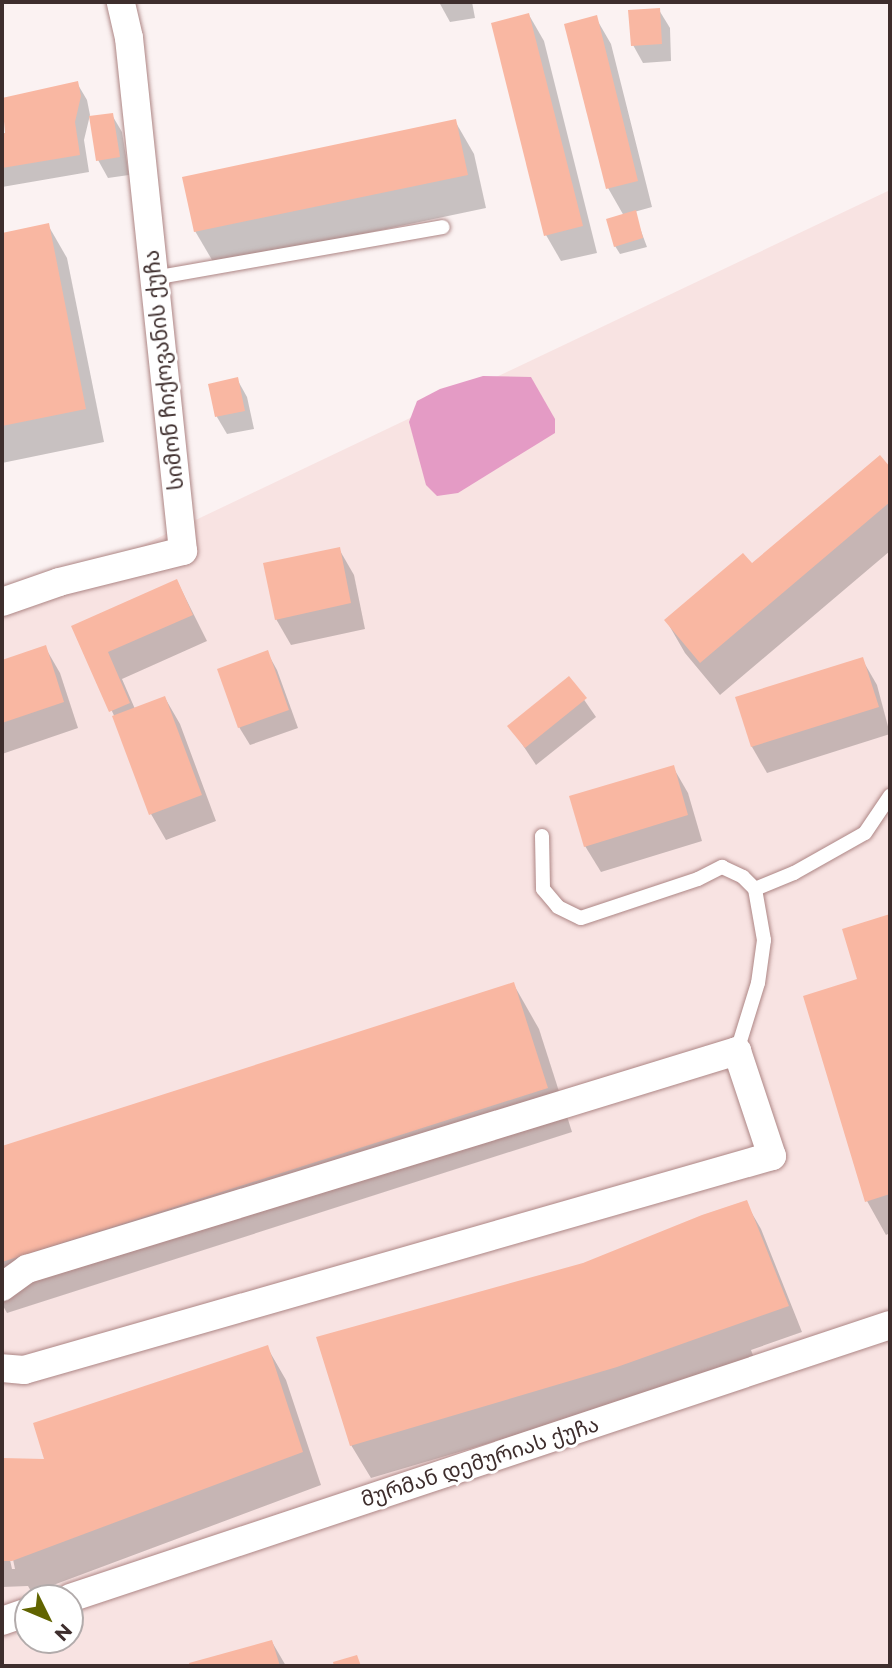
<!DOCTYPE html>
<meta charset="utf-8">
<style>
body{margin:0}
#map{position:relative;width:892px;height:1668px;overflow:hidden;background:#fbf2f2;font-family:Montserrat,"Noto Sans Georgian",sans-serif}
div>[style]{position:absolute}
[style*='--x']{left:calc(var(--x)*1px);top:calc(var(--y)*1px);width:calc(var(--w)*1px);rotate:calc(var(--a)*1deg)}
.built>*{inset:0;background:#f8e3e2}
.water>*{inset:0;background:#e49bc5}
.shadow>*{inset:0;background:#0003}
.building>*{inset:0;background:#f9b7a2}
.roads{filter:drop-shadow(0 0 2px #ad8685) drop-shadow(0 0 2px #ad8685)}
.service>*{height:14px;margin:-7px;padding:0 7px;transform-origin:7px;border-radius:7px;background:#fff}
.minor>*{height:28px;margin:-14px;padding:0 14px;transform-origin:14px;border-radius:14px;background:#fff}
span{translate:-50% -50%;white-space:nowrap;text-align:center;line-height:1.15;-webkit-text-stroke:6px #fff;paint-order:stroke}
.street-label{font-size:21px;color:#3e2e2d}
.frame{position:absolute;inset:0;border:4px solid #3e2e2d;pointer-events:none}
.north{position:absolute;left:14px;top:1584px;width:70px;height:70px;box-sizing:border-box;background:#fff;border:2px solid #b2abab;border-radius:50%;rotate:133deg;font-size:19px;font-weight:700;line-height:28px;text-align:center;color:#3e2e2d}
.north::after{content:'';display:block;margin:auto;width:24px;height:32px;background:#616400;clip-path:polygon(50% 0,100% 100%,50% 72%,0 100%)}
</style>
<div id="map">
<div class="built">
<i style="clip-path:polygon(evenodd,890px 190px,890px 1666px,2px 1666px,2px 612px,890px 190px,28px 1598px,70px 1598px,70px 1640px,28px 1640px,28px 1598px)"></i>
</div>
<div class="water">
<i style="clip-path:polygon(483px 376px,531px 377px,555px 419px,555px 433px,458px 493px,437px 496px,426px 485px,409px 422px,417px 401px,440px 389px)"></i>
</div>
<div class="shadow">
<i style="clip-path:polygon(439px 2px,472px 2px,475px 18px,450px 22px)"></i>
<i style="clip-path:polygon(659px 10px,670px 28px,671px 61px,643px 63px,633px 45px)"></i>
<i style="clip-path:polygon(529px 15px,544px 41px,597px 253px,561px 261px,546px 235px)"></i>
<i style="clip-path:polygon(596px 18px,611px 44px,652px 207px,634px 212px,647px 247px,620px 254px,615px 246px,624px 216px,608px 188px)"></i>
<i style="clip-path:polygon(77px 83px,87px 100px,90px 115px,84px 140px,89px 172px,2px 187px,2px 135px)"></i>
<i style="clip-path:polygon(112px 115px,122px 132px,129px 175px,108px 178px,98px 160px)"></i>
<i style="clip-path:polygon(455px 121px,474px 154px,486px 208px,215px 265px,195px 231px)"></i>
<i style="clip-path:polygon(48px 225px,67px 258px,104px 442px,2px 463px,2px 235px)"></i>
<i style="clip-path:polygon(237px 379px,247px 397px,254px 429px,227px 434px,217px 417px,210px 385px)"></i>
<i style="clip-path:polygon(880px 458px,890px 470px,890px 551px,720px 695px,685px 653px,666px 620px,752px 566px)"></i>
<i style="clip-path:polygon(339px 549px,354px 575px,365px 629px,291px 645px,276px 619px)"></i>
<i style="clip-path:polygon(177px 581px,207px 641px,122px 679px,135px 709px,165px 698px,180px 724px,216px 821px,166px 840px,151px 814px,116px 720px,74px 627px)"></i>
<i style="clip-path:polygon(45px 647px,60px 673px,78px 728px,2px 754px,2px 662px)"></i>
<i style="clip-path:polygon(267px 652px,277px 670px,298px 728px,250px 745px,239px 727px)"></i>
<i style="clip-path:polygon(862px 659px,877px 685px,890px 734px,767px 773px,752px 747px,737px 698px)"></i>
<i style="clip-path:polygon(569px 678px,596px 717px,536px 765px,510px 726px)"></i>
<i style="clip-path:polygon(673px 767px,688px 793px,702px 841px,601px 872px,585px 846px)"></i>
<i style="clip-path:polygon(890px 916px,890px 1233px,886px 1235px,867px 1201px,859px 980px,844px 930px)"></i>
<i style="clip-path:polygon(514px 985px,539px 1029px,572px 1132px,7px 1313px,2px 1304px,2px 1148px)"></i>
<i style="clip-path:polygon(746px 1203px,761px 1229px,802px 1332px,751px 1350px,754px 1358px,636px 1400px,371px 1478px,351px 1445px,584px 1265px)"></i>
<i style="clip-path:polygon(267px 1347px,286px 1380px,321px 1485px,32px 1593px,28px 1586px,2px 1587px,2px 1523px,12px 1569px,15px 1569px,2px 1506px,2px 1460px,47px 1460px)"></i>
<i style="clip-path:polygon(272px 1642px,286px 1666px,192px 1666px,192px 1665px)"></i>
</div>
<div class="building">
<i style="clip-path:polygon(660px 8px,662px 44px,631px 46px,628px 10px)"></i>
<i style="clip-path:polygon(529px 13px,583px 226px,544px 236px,491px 23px)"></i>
<i style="clip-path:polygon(597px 15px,638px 181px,606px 189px,564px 24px)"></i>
<i style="clip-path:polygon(78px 81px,81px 96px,75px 122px,80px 155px,2px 168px,2px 134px,5px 133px,2px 98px)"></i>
<i style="clip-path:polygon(113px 113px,120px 157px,96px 161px,89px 116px)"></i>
<i style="clip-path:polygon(456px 119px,468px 175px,194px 232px,182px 177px)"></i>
<i style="clip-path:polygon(636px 210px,643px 238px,614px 247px,606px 219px)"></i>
<i style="clip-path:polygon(49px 223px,86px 409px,2px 426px,2px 233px)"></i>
<i style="clip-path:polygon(238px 377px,245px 411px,215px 417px,208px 384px)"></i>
<i style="clip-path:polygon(880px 455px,890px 467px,890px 502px,700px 663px,664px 620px,743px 553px,752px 563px)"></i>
<i style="clip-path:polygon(340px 547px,351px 603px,275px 620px,263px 563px)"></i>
<i style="clip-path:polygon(177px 579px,193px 615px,108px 652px,130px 703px,109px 712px,71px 626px)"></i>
<i style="clip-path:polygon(46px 645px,64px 702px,2px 723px,2px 660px)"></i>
<i style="clip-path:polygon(268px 650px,289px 710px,238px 728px,217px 669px)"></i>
<i style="clip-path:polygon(863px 657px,879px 707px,751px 747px,735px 697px)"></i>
<i style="clip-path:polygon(569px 676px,587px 698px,525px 748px,507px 726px)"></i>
<i style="clip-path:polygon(165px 696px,202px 795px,149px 815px,112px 716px)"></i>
<i style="clip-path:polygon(674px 765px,688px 815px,584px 847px,569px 796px)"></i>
<i style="clip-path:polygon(890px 914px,890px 1194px,865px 1202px,803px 996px,857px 979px,842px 929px)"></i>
<i style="clip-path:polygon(514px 982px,548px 1088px,2px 1262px,2px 1146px)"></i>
<i style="clip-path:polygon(747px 1200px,789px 1306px,617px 1367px,350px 1446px,316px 1337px,583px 1263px,702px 1215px)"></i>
<i style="clip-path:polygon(268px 1345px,303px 1452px,12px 1561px,2px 1561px,2px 1458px,44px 1459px,33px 1423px)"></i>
<i style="clip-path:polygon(272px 1640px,280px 1666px,190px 1666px,189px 1663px)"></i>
<i style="clip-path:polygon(357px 1655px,361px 1666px,334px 1666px,333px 1662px)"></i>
</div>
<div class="roads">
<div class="service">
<i style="--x:154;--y:278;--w:293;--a:-10"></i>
<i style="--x:542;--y:836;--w:53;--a:88.9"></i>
<i style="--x:543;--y:889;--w:23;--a:50"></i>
<i style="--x:558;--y:907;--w:25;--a:26"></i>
<i style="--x:581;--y:918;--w:123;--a:-18.4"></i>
<i style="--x:698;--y:879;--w:27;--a:-27"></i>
<i style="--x:722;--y:867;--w:23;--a:25"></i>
<i style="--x:743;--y:877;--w:17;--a:45"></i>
<i style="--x:755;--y:889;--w:52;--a:80"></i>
<i style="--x:764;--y:940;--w:43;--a:97.9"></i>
<i style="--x:758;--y:983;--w:71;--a:107.2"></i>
<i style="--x:755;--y:889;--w:42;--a:-22.3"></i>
<i style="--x:794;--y:873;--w:81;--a:-29.4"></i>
<i style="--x:865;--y:833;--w:45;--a:-56"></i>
</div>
<div class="minor">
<i style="--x:2;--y:602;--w:60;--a:-19.3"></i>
<i style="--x:59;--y:582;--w:128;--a:-14"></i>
<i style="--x:183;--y:551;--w:516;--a:-96.01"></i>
<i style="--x:129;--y:38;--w:37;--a:-103"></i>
<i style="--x:2;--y:1287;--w:31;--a:-36"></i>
<i style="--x:27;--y:1269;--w:743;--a:-17.07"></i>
<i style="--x:737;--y:1051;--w:111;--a:71.6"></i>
<i style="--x:772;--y:1156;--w:778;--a:164.03"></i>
<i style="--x:24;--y:1370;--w:22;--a:-175"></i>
<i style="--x:70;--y:1598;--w:864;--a:-18.41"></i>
<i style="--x:2;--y:1621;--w:28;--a:-19"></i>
</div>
</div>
<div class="street-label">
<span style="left:164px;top:370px;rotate:-96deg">სიმონ ჩიქოვანის ქუჩა</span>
<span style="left:480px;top:1462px;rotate:-18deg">მურმან დემურიას ქუჩა</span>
</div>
<div class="frame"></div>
<div class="north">N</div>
</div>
